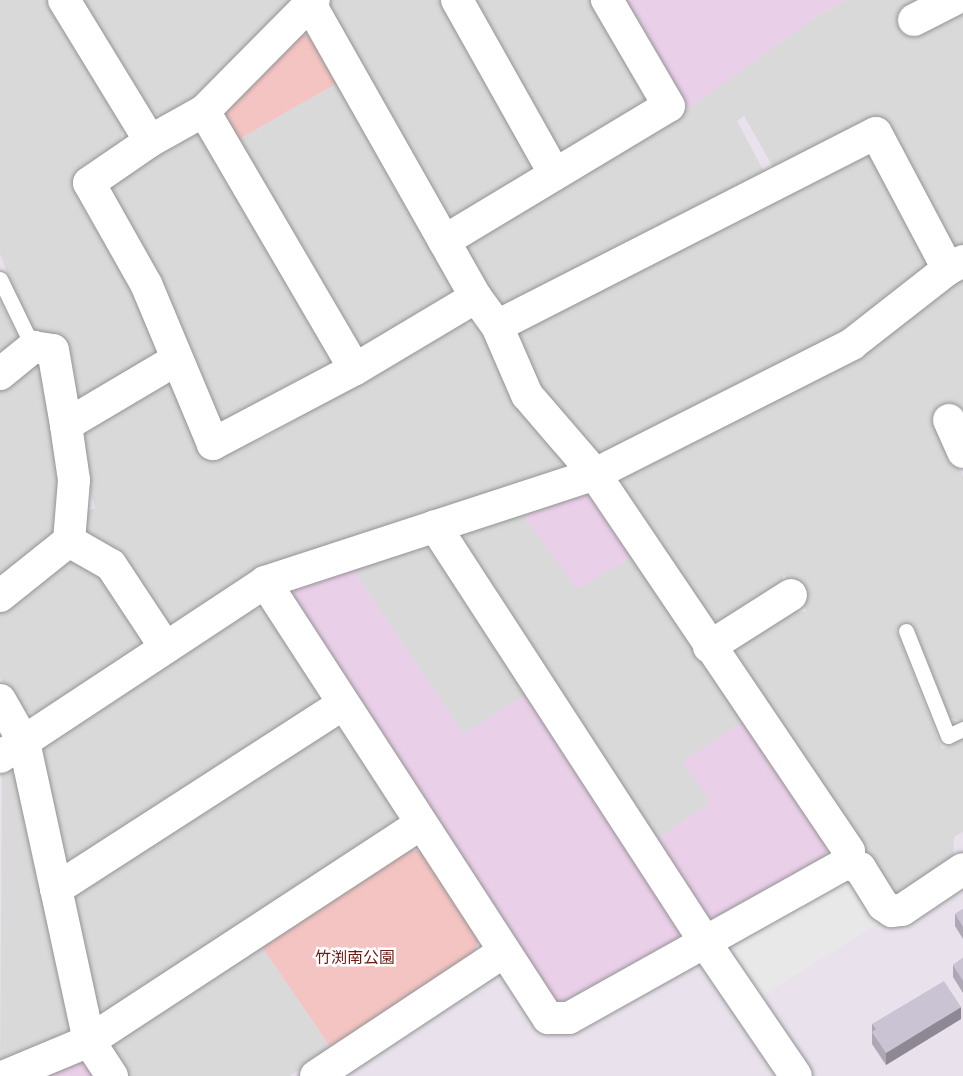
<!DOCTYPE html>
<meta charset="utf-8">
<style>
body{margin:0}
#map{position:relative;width:963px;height:1076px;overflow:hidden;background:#e9e2ed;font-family:Lato,"Noto Sans JP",sans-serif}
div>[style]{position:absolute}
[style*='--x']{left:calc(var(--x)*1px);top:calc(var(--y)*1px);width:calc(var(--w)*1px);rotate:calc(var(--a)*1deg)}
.residential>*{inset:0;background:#d9d9da}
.farmland>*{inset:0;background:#eacfe9}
.park>*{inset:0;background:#f4c4c2}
.parking>*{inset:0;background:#e8e8e8}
.roads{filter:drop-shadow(0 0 2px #939393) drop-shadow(0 0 2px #939393)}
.lane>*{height:15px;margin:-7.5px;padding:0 7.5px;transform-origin:7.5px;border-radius:7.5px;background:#fff}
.street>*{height:32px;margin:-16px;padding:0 16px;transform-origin:16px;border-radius:16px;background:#fff}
.wall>*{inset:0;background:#aea8b5}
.shaded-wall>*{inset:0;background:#8d8894}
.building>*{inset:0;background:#cac3d3}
span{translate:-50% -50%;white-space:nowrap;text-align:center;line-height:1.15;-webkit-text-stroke:5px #fff;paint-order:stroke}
.park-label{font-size:16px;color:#701914}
</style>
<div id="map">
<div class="residential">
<i style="clip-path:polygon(0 0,48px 0,124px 124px,119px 146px,81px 167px,75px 193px,134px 293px,160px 360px,86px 404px,75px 398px,33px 337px,0 254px)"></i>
<i style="clip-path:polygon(82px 0,298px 0,203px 92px,165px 117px,145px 110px)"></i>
<i style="clip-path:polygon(328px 0,445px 0,537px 165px,537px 175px,459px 223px,447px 220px,326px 12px)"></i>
<i style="clip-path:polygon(467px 0,596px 0,652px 95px,645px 109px,564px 158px,554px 155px)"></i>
<i style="clip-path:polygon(847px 0,931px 0,963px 9px,963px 248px,957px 251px,946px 246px,883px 129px,777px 174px,744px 116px,737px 121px,768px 179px,510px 311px,500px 306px,466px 252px,466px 239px,668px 122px,820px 14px)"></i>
<i style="clip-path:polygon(339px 82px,457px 288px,453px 298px,367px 347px,354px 345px,236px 141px)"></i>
<i style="clip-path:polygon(193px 127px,206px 132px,335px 352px,333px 368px,228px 425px,213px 419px,110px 195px,111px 181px)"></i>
<i style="clip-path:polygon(873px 146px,932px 268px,851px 333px,596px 456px,538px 387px,511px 327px)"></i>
<i style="clip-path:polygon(963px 273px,963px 429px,937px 421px,963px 476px,963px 721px,950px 718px,913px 625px,896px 630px,942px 749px,963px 739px,963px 832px,954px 837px,953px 864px,903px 896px,884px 889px,735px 656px,740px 642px,791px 611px,807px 612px,784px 574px,778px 593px,729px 623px,710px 619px,623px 491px,622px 468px)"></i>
<i style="clip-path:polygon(0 302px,20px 340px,0 363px)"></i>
<i style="clip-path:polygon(461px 322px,486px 330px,564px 455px,562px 471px,177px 624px,162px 621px,76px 532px,84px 512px,95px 508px,75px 432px,158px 381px,178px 386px,208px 459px,268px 436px)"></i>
<i style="clip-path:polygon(38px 356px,47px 362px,64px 527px,0 579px,0 386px)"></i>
<i style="clip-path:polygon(519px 510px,637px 554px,744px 721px,711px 802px,655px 840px,462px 549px,470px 526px)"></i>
<i style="clip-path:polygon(420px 545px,438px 553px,528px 693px,464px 735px,351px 567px)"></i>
<i style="clip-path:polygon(74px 560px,105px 573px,142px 629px,140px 649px,38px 714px,18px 709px,0 677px,0 609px,58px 564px)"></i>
<i style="clip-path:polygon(249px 607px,269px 611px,318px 688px,313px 711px,77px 861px,62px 855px,40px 758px,49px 738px)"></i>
<i style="clip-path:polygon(331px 728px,347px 733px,396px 811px,393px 829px,112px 1012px,95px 1007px,73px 903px,79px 890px)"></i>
<i style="clip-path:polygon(2px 768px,20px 776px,73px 1023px,63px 1038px,0 1064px)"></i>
<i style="clip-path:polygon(260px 944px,331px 1048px,290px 1076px,128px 1076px,113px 1053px,117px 1036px)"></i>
</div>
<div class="farmland">
<i style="clip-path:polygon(617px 0,847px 0,820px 14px,688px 109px)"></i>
<i style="clip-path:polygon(580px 492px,596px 498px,637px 554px,577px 589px,519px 510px)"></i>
<i style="clip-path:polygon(351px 567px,464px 734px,528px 693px,681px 928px,677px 943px,567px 1005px,554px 1003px,291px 599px,297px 585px)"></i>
<i style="clip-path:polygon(744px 721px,827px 847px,825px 861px,723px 918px,704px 917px,655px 840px,711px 802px,682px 762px)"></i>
<i style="clip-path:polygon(79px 1062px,92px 1067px,98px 1076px,44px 1076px)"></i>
</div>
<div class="park">
<i style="clip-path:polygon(299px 35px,312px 35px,339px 82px,236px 141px,224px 123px,226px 105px)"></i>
<i style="clip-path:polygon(407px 849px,424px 852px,481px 935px,474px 954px,331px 1048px,260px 944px)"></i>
</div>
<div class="parking">
<i style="clip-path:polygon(836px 882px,854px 886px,879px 923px,761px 996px,735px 958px,738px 941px)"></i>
</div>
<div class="roads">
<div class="lane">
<i style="--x:0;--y:279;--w:76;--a:64.1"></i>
<i style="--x:906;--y:631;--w:113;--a:68.2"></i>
<i style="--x:948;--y:736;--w:17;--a:-25"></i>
</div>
<div class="street">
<i style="--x:64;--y:0;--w:165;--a:58.6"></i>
<i style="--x:457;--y:0;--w:198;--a:60.7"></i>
<i style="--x:310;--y:4;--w:337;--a:60.5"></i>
<i style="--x:914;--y:20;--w:44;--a:-27.1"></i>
<i style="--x:204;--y:111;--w:299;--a:59.7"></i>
<i style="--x:444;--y:241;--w:262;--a:-31"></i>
<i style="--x:669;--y:106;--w:123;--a:-120.3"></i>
<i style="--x:497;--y:326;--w:425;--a:-27"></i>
<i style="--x:876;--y:133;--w:154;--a:62.1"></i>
<i style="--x:0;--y:374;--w:43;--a:-39.3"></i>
<i style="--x:33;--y:347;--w:20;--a:9"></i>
<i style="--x:53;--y:350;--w:76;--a:80.2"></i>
<i style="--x:949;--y:420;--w:35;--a:66"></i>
<i style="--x:435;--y:526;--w:495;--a:57"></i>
<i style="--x:704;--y:941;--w:163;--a:55.7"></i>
<i style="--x:69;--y:541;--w:48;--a:29.7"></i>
<i style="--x:111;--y:565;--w:98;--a:56.6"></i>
<i style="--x:265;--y:582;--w:520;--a:57.01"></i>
<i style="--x:548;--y:1018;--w:21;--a:0"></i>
<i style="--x:569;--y:1018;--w:317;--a:-29.2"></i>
<i style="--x:846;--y:863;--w:12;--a:-76"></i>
<i style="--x:849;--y:851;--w:455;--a:-124"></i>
<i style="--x:595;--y:474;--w:104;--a:-130.7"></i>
<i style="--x:527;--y:395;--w:75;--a:-113.5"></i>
<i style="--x:497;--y:326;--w:36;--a:-126"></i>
<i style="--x:476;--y:297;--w:141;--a:149.2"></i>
<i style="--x:355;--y:369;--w:161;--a:152.2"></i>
<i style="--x:213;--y:444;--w:173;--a:-112.7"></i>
<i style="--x:146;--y:284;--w:116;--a:-119.4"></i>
<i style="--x:89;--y:183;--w:74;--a:-34.5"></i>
<i style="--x:150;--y:141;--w:62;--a:-29.1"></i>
<i style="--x:204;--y:111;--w:156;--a:-45.3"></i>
<i style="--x:0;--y:596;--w:88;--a:-38.6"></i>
<i style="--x:69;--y:541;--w:61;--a:-85.3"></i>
<i style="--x:74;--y:480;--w:56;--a:-98.3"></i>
<i style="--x:66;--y:425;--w:128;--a:-30.6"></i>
<i style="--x:709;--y:647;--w:97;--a:-32.4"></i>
<i style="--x:0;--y:700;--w:48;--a:60.3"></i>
<i style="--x:24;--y:742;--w:150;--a:77.7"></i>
<i style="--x:0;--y:757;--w:318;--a:-33.4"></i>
<i style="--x:265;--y:582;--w:347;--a:-18.1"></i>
<i style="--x:595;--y:474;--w:288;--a:-26.8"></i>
<i style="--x:852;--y:344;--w:122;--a:-38"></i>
<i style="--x:948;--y:269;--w:17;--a:-28"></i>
<i style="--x:846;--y:863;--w:15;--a:20"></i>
<i style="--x:860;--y:868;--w:44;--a:58.1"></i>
<i style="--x:883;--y:905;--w:11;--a:34"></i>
<i style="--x:892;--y:911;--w:10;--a:-6"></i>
<i style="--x:902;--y:910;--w:73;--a:-33.9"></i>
<i style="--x:5;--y:1076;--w:91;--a:-22.6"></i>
<i style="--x:89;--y:1041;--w:397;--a:-33.2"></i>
<i style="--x:112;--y:1076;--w:42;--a:-123.3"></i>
<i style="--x:89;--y:1041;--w:156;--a:-102.2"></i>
<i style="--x:56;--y:889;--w:341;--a:-32.8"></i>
<i style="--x:316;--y:1076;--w:224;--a:-33.5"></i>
</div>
</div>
<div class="wall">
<i style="clip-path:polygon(963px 909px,963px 939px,955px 926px,955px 914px)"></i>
<i style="clip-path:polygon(963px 958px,963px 993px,953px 977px,953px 965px)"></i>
<i style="clip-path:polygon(961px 1019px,886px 1065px,872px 1044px,872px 1024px)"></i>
</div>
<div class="shaded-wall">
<i style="clip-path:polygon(961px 1007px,961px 1019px,886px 1065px,886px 1053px)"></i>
</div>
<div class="building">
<i style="clip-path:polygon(963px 909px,963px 927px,955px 914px)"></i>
<i style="clip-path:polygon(963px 958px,963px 981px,953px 965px)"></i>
<i style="clip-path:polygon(944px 981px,961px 1007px,886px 1053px,872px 1032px,876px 1029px,872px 1024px)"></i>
</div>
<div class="park-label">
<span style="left:355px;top:957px">竹渕南公園</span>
</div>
</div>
